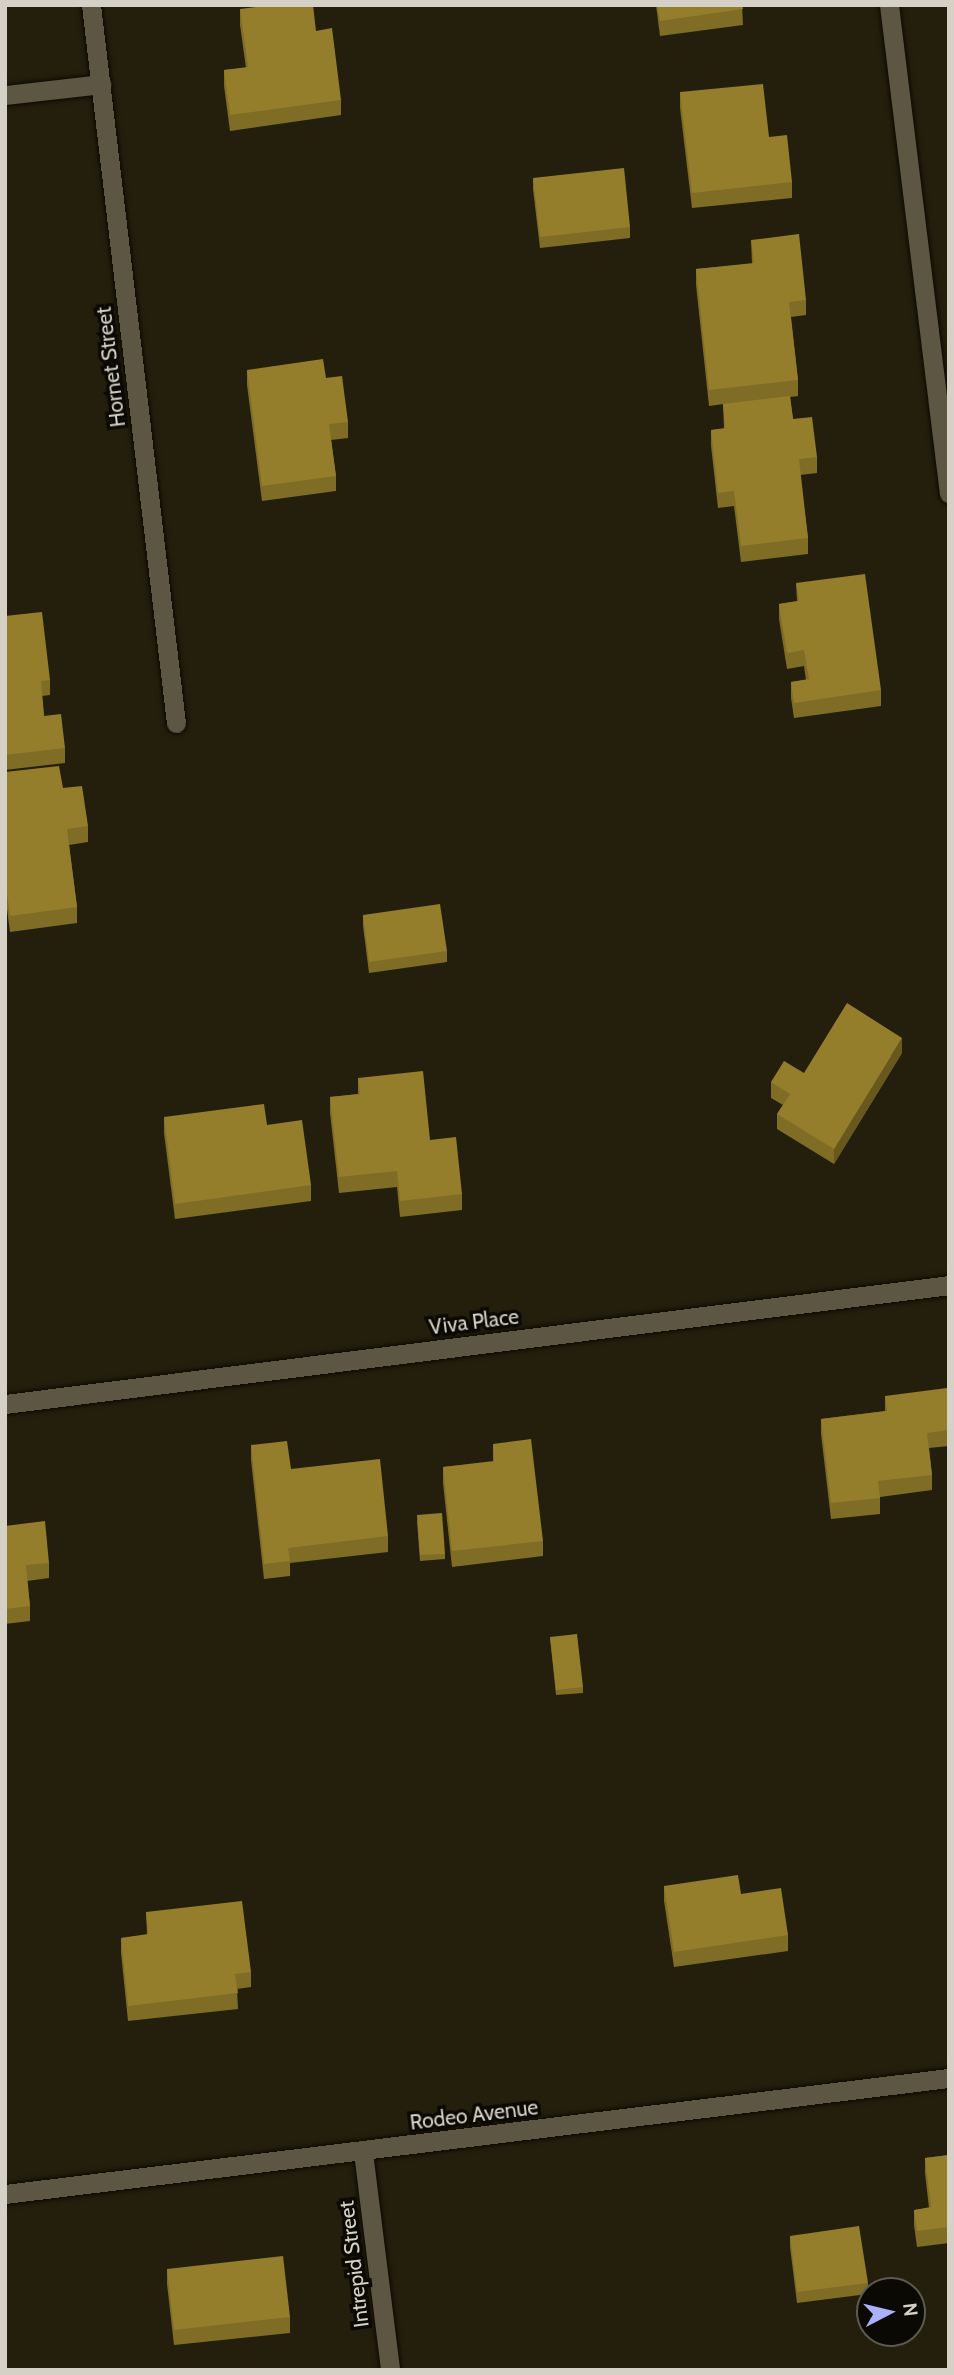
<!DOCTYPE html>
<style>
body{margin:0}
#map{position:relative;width:954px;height:2375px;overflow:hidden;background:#241f0d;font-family:Cabin,sans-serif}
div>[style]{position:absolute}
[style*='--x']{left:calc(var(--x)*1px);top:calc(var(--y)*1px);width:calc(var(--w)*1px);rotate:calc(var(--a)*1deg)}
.roads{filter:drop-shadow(0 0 2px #0d0900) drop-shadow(0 0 2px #0d0900)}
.service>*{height:19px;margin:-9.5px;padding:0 9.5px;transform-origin:9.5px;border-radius:9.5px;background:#5c5643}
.minor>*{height:19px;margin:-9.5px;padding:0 9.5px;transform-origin:9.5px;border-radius:9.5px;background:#5c5643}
.wall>*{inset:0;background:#7f6c25}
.shaded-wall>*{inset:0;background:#68581e}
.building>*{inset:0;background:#947e2b}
span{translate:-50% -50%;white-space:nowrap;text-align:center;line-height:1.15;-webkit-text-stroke:7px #0b0903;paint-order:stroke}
.street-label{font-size:21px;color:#d5d1c6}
.frame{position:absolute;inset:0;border:7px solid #d5d1c6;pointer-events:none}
.north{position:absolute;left:856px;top:2277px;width:70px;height:70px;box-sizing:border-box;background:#0b0903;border:2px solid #5c5951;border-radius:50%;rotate:83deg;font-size:19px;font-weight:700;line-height:28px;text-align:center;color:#d5d1c6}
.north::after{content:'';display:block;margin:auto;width:24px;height:32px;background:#aab0fb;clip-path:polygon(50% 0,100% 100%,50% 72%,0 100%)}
</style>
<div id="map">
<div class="roads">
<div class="service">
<i style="--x:363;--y:2152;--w:220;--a:82.9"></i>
</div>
<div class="minor">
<i style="--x:91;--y:5;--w:723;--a:83.25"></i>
<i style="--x:889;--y:5;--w:492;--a:83"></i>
<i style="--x:5;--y:95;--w:97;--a:-6.5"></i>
<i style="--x:5;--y:1404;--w:951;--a:-7.18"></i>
<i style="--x:5;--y:2194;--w:951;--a:-7.01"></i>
</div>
</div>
<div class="wall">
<i style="clip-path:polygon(656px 5px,742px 5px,743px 25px,660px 36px)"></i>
<i style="clip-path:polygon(240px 9px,341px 100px,341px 115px,230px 131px,224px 86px,224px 70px,246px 68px,240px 25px)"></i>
<i style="clip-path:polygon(680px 92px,769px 137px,792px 182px,792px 198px,692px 208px,680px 108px)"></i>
<i style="clip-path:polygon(533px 178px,630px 227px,630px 238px,540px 248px,533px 189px)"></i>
<i style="clip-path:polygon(751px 240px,806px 300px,806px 315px,791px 317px,798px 380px,798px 396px,790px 397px,793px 419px,817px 457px,817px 473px,800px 475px,808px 538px,808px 554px,741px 562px,734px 506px,718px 508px,711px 446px,711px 430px,724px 429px,723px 404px,738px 402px,709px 406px,696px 285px,696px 269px,752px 264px)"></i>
<i style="clip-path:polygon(247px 370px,326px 378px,348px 422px,348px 438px,331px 440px,336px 476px,336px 491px,262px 501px,247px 385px)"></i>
<i style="clip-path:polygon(796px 583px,881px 690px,881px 706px,794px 718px,791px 698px,791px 682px,806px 680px,804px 666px,787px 669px,779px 619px,779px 604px,797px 601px)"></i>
<i style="clip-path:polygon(5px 616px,50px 680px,50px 695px,42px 696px,44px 716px,65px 748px,65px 763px,5px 770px)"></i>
<i style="clip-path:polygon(5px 772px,63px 788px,88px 826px,88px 842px,69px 845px,77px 907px,77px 923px,10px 932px,5px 894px)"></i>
<i style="clip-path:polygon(363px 915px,447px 951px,447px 962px,369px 973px,363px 926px)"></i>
<i style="clip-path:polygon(902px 1053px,834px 1164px,777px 1129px,777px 1114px,783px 1105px,771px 1098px,771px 1082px,804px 1073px)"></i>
<i style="clip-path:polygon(358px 1078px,430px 1140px,462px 1194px,462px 1210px,400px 1217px,397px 1187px,339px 1193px,330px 1113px,330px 1097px,358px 1094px)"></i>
<i style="clip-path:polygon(164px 1117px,267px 1125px,311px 1185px,311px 1201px,175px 1219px,164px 1133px)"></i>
<i style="clip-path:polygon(885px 1396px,949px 1401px,949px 1446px,929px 1448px,932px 1475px,932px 1490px,880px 1497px,880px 1514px,831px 1519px,821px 1434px,821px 1419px,885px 1411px)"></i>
<i style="clip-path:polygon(493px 1444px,543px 1541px,543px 1556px,452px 1567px,443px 1483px,443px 1467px,493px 1462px)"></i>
<i style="clip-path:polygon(251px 1445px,291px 1469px,388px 1536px,388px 1552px,290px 1563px,290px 1576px,264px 1579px,251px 1460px)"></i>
<i style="clip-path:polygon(417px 1520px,445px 1554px,445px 1559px,420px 1561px)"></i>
<i style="clip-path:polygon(5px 1526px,49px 1563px,49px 1578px,27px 1581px,30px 1606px,30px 1621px,5px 1624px)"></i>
<i style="clip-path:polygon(550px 1637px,583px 1687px,583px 1693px,556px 1695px)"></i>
<i style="clip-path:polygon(664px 1886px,741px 1894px,788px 1935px,788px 1951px,674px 1967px,664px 1901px)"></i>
<i style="clip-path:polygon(146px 1912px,251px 1972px,251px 1987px,237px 1989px,238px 2009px,128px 2021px,121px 1953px,121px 1938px,147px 1935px)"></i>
<i style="clip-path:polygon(949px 2155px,949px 2243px,917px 2247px,914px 2225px,914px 2210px,929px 2208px,925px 2173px,925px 2158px)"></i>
<i style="clip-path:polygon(790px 2236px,868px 2283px,868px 2294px,797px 2303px,790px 2247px)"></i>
<i style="clip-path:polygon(167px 2269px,290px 2317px,290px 2333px,174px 2345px,167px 2284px)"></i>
</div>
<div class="shaded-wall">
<i style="clip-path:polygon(902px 1038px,902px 1053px,834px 1164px,834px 1149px)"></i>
</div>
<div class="building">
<i style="clip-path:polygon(271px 5px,313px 5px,316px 31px,332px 28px,341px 100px,230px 115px,224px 70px,248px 67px,240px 9px)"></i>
<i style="clip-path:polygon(657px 5px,742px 5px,743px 9px,660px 21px)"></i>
<i style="clip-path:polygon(763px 84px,769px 137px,787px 135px,792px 182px,692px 193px,680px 92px)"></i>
<i style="clip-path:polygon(624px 168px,630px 227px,540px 237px,533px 178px)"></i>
<i style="clip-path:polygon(799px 234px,806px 300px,789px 302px,798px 380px,709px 390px,696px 269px,754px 263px,751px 240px)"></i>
<i style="clip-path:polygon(323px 359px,326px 378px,342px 376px,348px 422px,329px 424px,336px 476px,262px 486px,247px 370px)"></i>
<i style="clip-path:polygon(790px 396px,793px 419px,812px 417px,817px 457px,799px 459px,808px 538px,741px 546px,734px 491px,718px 493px,711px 430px,725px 428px,723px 404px)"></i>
<i style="clip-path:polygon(865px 574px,881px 690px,794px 703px,791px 682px,809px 679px,804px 650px,787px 653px,779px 604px,799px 601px,796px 583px)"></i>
<i style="clip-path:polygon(42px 612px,50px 680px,41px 681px,44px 716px,61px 714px,65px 748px,5px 755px,5px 616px)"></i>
<i style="clip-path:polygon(59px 766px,63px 788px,82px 786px,88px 826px,67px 829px,77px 907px,10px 916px,5px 878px,5px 772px)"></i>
<i style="clip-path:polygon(440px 904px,447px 951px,369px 962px,363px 915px)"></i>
<i style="clip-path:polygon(847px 1003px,902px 1038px,834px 1149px,777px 1114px,790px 1094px,771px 1082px,784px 1061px,804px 1073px)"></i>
<i style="clip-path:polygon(423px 1071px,430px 1140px,456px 1137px,462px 1194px,400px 1201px,397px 1171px,339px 1177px,330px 1097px,360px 1094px,358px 1078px)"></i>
<i style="clip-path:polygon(264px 1104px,267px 1125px,302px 1120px,311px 1185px,175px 1204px,164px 1117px)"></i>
<i style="clip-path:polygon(947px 1388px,949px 1401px,949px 1430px,927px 1433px,932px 1475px,878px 1481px,880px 1498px,831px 1503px,821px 1419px,887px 1411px,885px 1396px)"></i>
<i style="clip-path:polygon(531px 1439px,543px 1541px,452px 1551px,443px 1467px,494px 1461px,493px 1444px)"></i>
<i style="clip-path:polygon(287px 1441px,291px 1469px,380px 1459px,388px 1536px,288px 1548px,290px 1561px,264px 1564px,251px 1445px)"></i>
<i style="clip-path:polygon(442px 1513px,445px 1554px,420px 1555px,417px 1515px)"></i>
<i style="clip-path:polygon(45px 1521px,49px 1563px,26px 1565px,30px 1606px,5px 1609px,5px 1526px)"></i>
<i style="clip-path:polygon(577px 1634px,583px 1687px,556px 1690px,550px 1637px)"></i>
<i style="clip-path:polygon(738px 1875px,741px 1894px,781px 1888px,788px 1935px,674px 1952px,664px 1886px)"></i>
<i style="clip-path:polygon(242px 1901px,251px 1972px,235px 1974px,238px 1993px,128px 2006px,121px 1938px,148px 1934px,146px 1912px)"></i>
<i style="clip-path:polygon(949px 2155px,949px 2227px,917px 2231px,914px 2210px,931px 2207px,925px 2158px)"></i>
<i style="clip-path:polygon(859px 2226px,868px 2283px,797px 2292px,790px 2236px)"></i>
<i style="clip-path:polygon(283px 2256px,290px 2317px,174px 2330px,167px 2269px)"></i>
<i style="clip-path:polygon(604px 2368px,604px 2370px,585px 2370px)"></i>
</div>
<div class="street-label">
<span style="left:111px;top:367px;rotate:-97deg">Hornet Street</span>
<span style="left:474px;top:1322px;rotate:-7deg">Viva Place</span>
<span style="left:474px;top:2115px;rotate:-7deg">Rodeo Avenue</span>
<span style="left:354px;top:2264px;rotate:-97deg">Intrepid Street</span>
</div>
<div class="frame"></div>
<div class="north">N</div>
</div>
